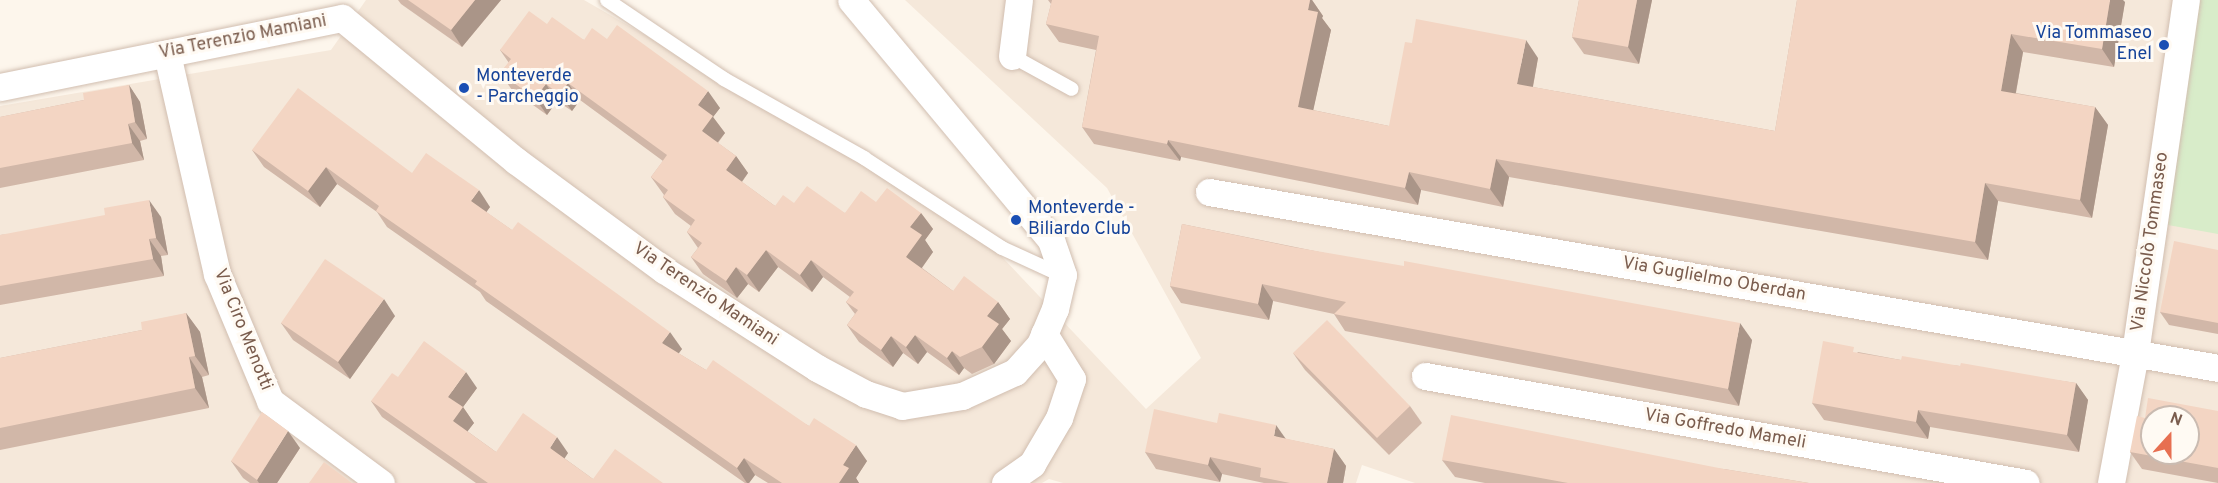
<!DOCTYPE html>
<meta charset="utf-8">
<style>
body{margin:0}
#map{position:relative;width:2218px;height:483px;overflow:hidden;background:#fdf6ec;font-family:Overpass,sans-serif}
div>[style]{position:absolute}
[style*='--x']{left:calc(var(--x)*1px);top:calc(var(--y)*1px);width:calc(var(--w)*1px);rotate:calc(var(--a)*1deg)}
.residential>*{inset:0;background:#f5e8da}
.green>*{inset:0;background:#d8ecc9}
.roads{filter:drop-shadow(0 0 2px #d1beb0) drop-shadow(0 0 2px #d1beb0)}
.lane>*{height:14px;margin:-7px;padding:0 7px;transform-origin:7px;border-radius:7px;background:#fff}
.street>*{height:27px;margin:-13.5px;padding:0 13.5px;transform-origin:13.5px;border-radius:13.5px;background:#fff}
.wall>*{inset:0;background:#d1b7a8}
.shaded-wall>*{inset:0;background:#aa9588}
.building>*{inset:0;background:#f3d5c3}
.dots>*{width:16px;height:16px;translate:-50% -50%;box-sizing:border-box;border:3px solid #fffaf3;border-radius:50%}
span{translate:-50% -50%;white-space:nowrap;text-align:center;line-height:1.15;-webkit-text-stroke:6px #fffaf3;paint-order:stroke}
.transit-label{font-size:18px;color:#164399}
.right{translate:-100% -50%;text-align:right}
.left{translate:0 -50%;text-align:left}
.street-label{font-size:18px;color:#7a5c4d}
.north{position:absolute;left:2140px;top:405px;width:60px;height:60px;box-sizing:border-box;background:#fffaf3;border:2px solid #cabbb1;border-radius:50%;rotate:21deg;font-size:16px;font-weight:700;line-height:24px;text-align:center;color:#7a5c4d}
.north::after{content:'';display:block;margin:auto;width:21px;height:27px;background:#e76f51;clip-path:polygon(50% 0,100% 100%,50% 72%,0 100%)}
</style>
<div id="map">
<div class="residential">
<i style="clip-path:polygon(evenodd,366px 0,584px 0,967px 220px,1146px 409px,1201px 358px,1107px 188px,905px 0,2218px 0,2218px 483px,1415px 483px,1362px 465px,1356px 483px,1063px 483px,1049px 479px,1042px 483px,0 483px,0 106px,331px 50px,366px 0,2152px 417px,2188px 417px,2188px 453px,2152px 453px,2152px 417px)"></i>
</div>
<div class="green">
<i style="clip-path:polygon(2198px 0,2218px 0,2218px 234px,2168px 225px)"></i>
</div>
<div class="roads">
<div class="lane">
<i style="--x:607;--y:0;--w:141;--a:34"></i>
<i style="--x:724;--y:79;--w:161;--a:29.4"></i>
<i style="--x:864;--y:158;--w:165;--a:33.1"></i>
<i style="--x:1002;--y:248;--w:65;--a:24.6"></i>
<i style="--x:1012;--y:56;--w:68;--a:28.8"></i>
</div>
<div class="street">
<i style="--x:167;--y:54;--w:226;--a:77.2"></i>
<i style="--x:217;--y:274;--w:138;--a:67.3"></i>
<i style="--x:270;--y:401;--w:138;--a:36.5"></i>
<i style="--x:1012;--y:56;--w:56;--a:-82.9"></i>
<i style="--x:0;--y:87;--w:349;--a:-11.4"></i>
<i style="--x:342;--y:18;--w:225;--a:39.4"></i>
<i style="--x:516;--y:161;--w:184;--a:36.4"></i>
<i style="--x:664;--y:270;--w:182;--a:32.6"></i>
<i style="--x:817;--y:368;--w:55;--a:28"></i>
<i style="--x:866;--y:394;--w:38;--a:18"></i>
<i style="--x:902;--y:406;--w:61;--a:-9.5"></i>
<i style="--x:962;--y:396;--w:58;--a:-24.4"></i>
<i style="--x:1015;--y:372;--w:38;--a:-48"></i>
<i style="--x:1040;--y:344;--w:38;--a:-67"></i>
<i style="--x:1055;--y:309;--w:35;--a:-77"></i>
<i style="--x:1063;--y:275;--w:37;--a:-109"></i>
<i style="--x:1051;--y:240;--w:312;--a:-129.8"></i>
<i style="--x:1209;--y:192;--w:1024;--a:9.89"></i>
<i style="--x:1425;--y:376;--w:610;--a:10.09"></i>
<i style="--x:1005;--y:483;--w:33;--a:-35"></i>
<i style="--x:1032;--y:464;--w:53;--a:-59.6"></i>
<i style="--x:1059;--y:418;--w:41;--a:-71.6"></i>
<i style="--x:1072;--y:379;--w:53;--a:-121.9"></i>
<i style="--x:2111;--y:483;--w:132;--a:-79.5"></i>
<i style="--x:2135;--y:353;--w:357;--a:-81.8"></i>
</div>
</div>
<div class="wall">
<i style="clip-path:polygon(398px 0,501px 0,462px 47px,401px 4px)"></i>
<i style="clip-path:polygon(1048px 0,1312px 0,1323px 16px,1322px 18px,1331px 30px,1313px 110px,1389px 126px,1538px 58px,1533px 87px,1775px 131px,1797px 0,2125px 2px,2114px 67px,2023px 52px,2016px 93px,2095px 107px,2108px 125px,2092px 218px,1998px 201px,1988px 260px,1509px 177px,1503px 207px,1421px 190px,1418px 205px,1181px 157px,1180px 161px,1094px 144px,1082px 127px,1096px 50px,1059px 42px,1046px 24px,1051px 4px)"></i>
<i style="clip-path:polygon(1579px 0,1652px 0,1639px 64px,1584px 54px,1572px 37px)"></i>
<i style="clip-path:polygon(547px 24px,584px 40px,607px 39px,720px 108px,713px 117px,725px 133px,718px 143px,736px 156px,748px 173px,742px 182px,775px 206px,794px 203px,845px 213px,876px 202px,921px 213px,933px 229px,925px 240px,933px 252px,922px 268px,953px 291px,998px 302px,1010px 319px,1002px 329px,1011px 341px,994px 364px,972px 374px,964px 368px,959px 375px,927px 352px,918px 364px,903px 353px,893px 367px,859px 342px,847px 325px,855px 314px,846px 302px,850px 297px,823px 277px,812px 292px,778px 267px,759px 292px,748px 284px,737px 298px,703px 274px,691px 257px,698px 248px,687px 232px,691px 226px,675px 214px,663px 197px,664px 195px,651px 177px,663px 161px,580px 100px,572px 111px,557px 101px,547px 115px,512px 90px,500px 73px,509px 63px,500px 50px)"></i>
<i style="clip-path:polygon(129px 85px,140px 102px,147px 139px,140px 141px,144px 160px,0 188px,0 117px,84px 100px)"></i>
<i style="clip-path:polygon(252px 150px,412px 173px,490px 207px,486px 212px,682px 349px,678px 353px,706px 370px,809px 426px,867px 461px,856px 478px,859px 483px,768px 483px,755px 475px,749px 483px,745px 483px,486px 301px,480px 292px,387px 227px,377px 212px,337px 184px,320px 207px,264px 167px)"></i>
<i style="clip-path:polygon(161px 217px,168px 255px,161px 256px,164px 276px,0 305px,0 235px)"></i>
<i style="clip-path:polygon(1182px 224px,1752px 340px,1739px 406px,1345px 331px,1334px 314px,1273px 301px,1269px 320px,1181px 303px,1170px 286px)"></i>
<i style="clip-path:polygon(2218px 250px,2218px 334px,2169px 325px,2160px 312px)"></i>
<i style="clip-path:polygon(186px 313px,200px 332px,209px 375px,202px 377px,209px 408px,0 450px,0 358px,142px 330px)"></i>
<i style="clip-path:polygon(395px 316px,350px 379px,293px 340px,281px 323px)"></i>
<i style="clip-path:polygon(1858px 352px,1901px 360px,1960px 366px,2076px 383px,2088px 400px,2079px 452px,1930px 427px,1928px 439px,1824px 420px,1812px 403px)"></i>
<i style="clip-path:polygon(1293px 353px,1410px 406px,1422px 423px,1389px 455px,1305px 370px)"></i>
<i style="clip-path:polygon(477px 388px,463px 407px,474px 423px,467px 431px,496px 452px,568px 453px,564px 458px,593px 479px,663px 483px,476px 483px,382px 417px,371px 401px)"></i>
<i style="clip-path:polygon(2218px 411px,2218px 483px,2142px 469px,2130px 452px,2145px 418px)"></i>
<i style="clip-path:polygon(1286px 439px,1334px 449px,1346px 466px,1343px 483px,1264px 483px,1222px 474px,1220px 482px,1156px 469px,1145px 452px)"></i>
<i style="clip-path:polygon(300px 448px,277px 483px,250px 483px,243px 478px,231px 461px)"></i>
<i style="clip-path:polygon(1442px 460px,1724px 469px,1809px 483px,1485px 483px,1455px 477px)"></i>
</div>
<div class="shaded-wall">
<i style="clip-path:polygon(475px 0,501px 0,462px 47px,451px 30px)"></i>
<i style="clip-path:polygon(1310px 0,1312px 0,1323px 16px,1322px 18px,1331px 30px,1310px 125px,1298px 107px,1308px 10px)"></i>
<i style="clip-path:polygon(1637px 0,1652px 0,1639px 64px,1628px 47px)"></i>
<i style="clip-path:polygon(2110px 0,2123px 0,2125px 2px,2114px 67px,2102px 49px)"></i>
<i style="clip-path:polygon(2011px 34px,2023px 52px,2013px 108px,2001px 91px)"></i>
<i style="clip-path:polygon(1526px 40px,1538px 58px,1530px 102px,1517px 84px)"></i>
<i style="clip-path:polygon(568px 83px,580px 100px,572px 111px,560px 95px)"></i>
<i style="clip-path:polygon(546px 84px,557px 101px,547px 115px,535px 98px)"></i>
<i style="clip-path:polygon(129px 85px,140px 102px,147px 139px,135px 122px)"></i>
<i style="clip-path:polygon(708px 91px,720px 108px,713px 117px,725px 133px,713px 148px,702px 131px,698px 105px)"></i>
<i style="clip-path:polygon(2095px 107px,2108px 125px,2092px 218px,2080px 200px)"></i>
<i style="clip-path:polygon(128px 124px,140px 141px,144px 160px,132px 143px)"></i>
<i style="clip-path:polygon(1168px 140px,1181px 157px,1180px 161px,1167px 144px)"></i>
<i style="clip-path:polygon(736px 156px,748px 173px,738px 187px,726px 170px)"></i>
<i style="clip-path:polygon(1496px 159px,1509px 177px,1503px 207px,1490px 189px)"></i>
<i style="clip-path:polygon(326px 167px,337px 184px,320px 207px,308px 191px)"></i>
<i style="clip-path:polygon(1409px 172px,1421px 190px,1418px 205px,1405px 188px)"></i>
<i style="clip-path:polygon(1985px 183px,1998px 201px,1988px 260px,1975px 242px)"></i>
<i style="clip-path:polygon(479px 190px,490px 207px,482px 218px,471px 201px)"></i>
<i style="clip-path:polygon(149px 200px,161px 217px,168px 255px,156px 238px)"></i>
<i style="clip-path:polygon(921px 213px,933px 229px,925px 240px,933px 252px,918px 273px,906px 257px,910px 227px)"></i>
<i style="clip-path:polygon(149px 239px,161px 256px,164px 276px,153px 259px)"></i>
<i style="clip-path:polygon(766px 250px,778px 267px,759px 292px,747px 275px)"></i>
<i style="clip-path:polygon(811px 260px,823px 277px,812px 292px,800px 275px)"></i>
<i style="clip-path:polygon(736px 267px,748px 284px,737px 298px,726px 281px)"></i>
<i style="clip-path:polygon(1262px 284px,1273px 301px,1269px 320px,1258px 304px)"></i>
<i style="clip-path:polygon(384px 299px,395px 316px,350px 379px,338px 362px)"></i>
<i style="clip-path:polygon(998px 302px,1010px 319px,1002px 329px,1011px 341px,994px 364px,982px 347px,987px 316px)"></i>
<i style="clip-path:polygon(186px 313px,200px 332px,209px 375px,195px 356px)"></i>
<i style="clip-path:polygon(1740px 323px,1752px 340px,1739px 406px,1728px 389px)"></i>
<i style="clip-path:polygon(670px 332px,682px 349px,674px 360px,662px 343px)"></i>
<i style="clip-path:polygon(915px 335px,927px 352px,918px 364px,906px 347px)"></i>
<i style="clip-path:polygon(891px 336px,903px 353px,893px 367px,881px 350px)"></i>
<i style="clip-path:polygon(952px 351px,964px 368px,959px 375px,947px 358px)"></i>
<i style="clip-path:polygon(189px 357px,202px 377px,209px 408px,195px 388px)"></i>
<i style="clip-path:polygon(466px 372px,477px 388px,463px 407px,474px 423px,464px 436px,453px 421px,448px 397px)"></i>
<i style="clip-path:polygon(2076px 383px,2088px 400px,2079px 452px,2067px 435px)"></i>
<i style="clip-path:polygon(1918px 410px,1930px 427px,1928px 439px,1916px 422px)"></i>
<i style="clip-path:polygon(1276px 425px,1288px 442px,1274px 436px)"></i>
<i style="clip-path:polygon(288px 431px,300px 448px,277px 483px,259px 483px,257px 480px)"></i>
<i style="clip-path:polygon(557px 437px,568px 453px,561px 464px,550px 448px)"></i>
<i style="clip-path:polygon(856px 445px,867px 461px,856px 478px,859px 483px,839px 483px,843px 465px)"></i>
<i style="clip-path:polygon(1334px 449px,1346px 466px,1343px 483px,1327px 483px)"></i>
<i style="clip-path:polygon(1210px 457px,1222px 474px,1220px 482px,1208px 465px)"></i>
<i style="clip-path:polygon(744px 458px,755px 475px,749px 483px,747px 483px,737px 468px)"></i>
</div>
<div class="building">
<i style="clip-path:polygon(408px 0,475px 0,451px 30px)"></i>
<i style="clip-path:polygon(1052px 0,1310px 0,1308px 10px,1318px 12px,1298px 107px,1389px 126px,1405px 42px,1412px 43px,1416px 19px,1526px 40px,1517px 84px,1775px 131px,1797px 0,2110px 0,2102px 49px,2011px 34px,2001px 91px,2095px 107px,2080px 200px,1985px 183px,1975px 242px,1496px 159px,1490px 189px,1409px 172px,1405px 188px,1168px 140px,1167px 144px,1082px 127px,1099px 36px,1046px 24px)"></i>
<i style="clip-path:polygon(1579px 0,1637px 0,1628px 47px,1572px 37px)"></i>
<i style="clip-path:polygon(529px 11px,547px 24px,552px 17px,584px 40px,592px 28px,607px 39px,617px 25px,708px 91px,698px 105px,713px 116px,702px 131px,736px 156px,726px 170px,775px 206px,783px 195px,794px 203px,807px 186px,845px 213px,861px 191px,876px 202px,887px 188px,921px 213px,910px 227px,922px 235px,906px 257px,953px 291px,964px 276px,998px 302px,987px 316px,999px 324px,982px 347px,960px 357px,952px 351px,947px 358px,915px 335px,906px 347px,891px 336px,881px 350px,847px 325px,858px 310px,846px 302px,854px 292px,811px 260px,800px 275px,766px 250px,747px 275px,736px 267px,726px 281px,691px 257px,702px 243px,687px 232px,695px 220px,663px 197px,668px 190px,651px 177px,667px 155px,568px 83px,560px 95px,546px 84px,535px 98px,500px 73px,511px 59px,500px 50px)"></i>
<i style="clip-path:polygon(129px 85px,135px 122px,128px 124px,132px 143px,0 168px,0 117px,84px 100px,83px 93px)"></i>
<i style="clip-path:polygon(298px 88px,412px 173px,426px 153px,479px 190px,471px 201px,512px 230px,518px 222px,670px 332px,662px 343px,706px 370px,713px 360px,809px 426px,814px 418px,856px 445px,843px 465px,849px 468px,839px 483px,782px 483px,744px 458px,737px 468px,475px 284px,477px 281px,376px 211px,379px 206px,326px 167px,308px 191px,252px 150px)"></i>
<i style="clip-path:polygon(149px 200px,156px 238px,149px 239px,153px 259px,0 286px,0 235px,105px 215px,104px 208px)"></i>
<i style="clip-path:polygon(1182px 224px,1293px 247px,1404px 266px,1404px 261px,1740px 323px,1728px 389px,1334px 314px,1346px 302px,1262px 284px,1258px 304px,1170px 286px)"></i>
<i style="clip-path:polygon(2174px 241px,2218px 250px,2218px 323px,2160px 312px)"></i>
<i style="clip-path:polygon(325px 259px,384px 299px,338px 362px,281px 323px)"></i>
<i style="clip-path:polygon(186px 313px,195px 356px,189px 357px,195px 388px,0 428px,0 358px,142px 330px,141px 322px)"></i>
<i style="clip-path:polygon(1327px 320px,1410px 406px,1377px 438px,1293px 353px)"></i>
<i style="clip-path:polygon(424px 341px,466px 372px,448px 397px,463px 407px,453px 421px,496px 452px,523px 413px,557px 437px,550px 448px,593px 479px,615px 449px,663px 483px,488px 483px,371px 401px,392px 373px,398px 377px)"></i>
<i style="clip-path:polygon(1823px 341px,1854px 347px,1853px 352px,1901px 360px,1902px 356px,1960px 366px,1961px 363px,2076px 383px,2067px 435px,1918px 410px,1916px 422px,1812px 403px)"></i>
<i style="clip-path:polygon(evenodd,2148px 398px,2218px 411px,2218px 468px,2130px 452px,2137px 416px,2145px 418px,2148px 398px,2152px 417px,2188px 417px,2188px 453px,2152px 453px,2152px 417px)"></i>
<i style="clip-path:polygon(1154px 409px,1217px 423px,1219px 413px,1276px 425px,1274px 436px,1334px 449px,1327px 483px,1290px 483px,1260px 477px,1261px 468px,1210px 457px,1208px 465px,1145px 452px)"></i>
<i style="clip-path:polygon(262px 412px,288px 431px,257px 480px,231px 461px)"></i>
<i style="clip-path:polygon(1451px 415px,1724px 469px,1809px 483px,1568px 483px,1442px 460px)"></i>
<i style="clip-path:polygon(324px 462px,352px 483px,309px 483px)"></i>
</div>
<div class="dots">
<i style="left:2164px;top:45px;background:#1a4fb4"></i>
<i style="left:464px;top:88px;background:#1a4fb4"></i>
<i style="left:1016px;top:220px;background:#1a4fb4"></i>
</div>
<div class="transit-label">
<span class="right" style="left:2152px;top:45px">Via Tommaseo<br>Enel</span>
<span class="left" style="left:476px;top:88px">Monteverde<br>- Parcheggio</span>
<span class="left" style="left:1028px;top:220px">Monteverde -<br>Biliardo Club</span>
</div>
<div class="street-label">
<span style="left:243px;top:38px;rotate:-11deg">Via Terenzio Mamiani</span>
<span style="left:2151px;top:242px;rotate:-82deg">Via Niccolò Tommaseo</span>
<span style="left:1714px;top:280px;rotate:10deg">Via Guglielmo Oberdan</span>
<span style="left:705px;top:295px;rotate:34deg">Via Terenzio Mamiani</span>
<span style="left:242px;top:330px;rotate:68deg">Via Ciro Menotti</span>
<span style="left:1725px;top:430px;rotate:10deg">Via Goffredo Mameli</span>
</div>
<div class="north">N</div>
</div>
